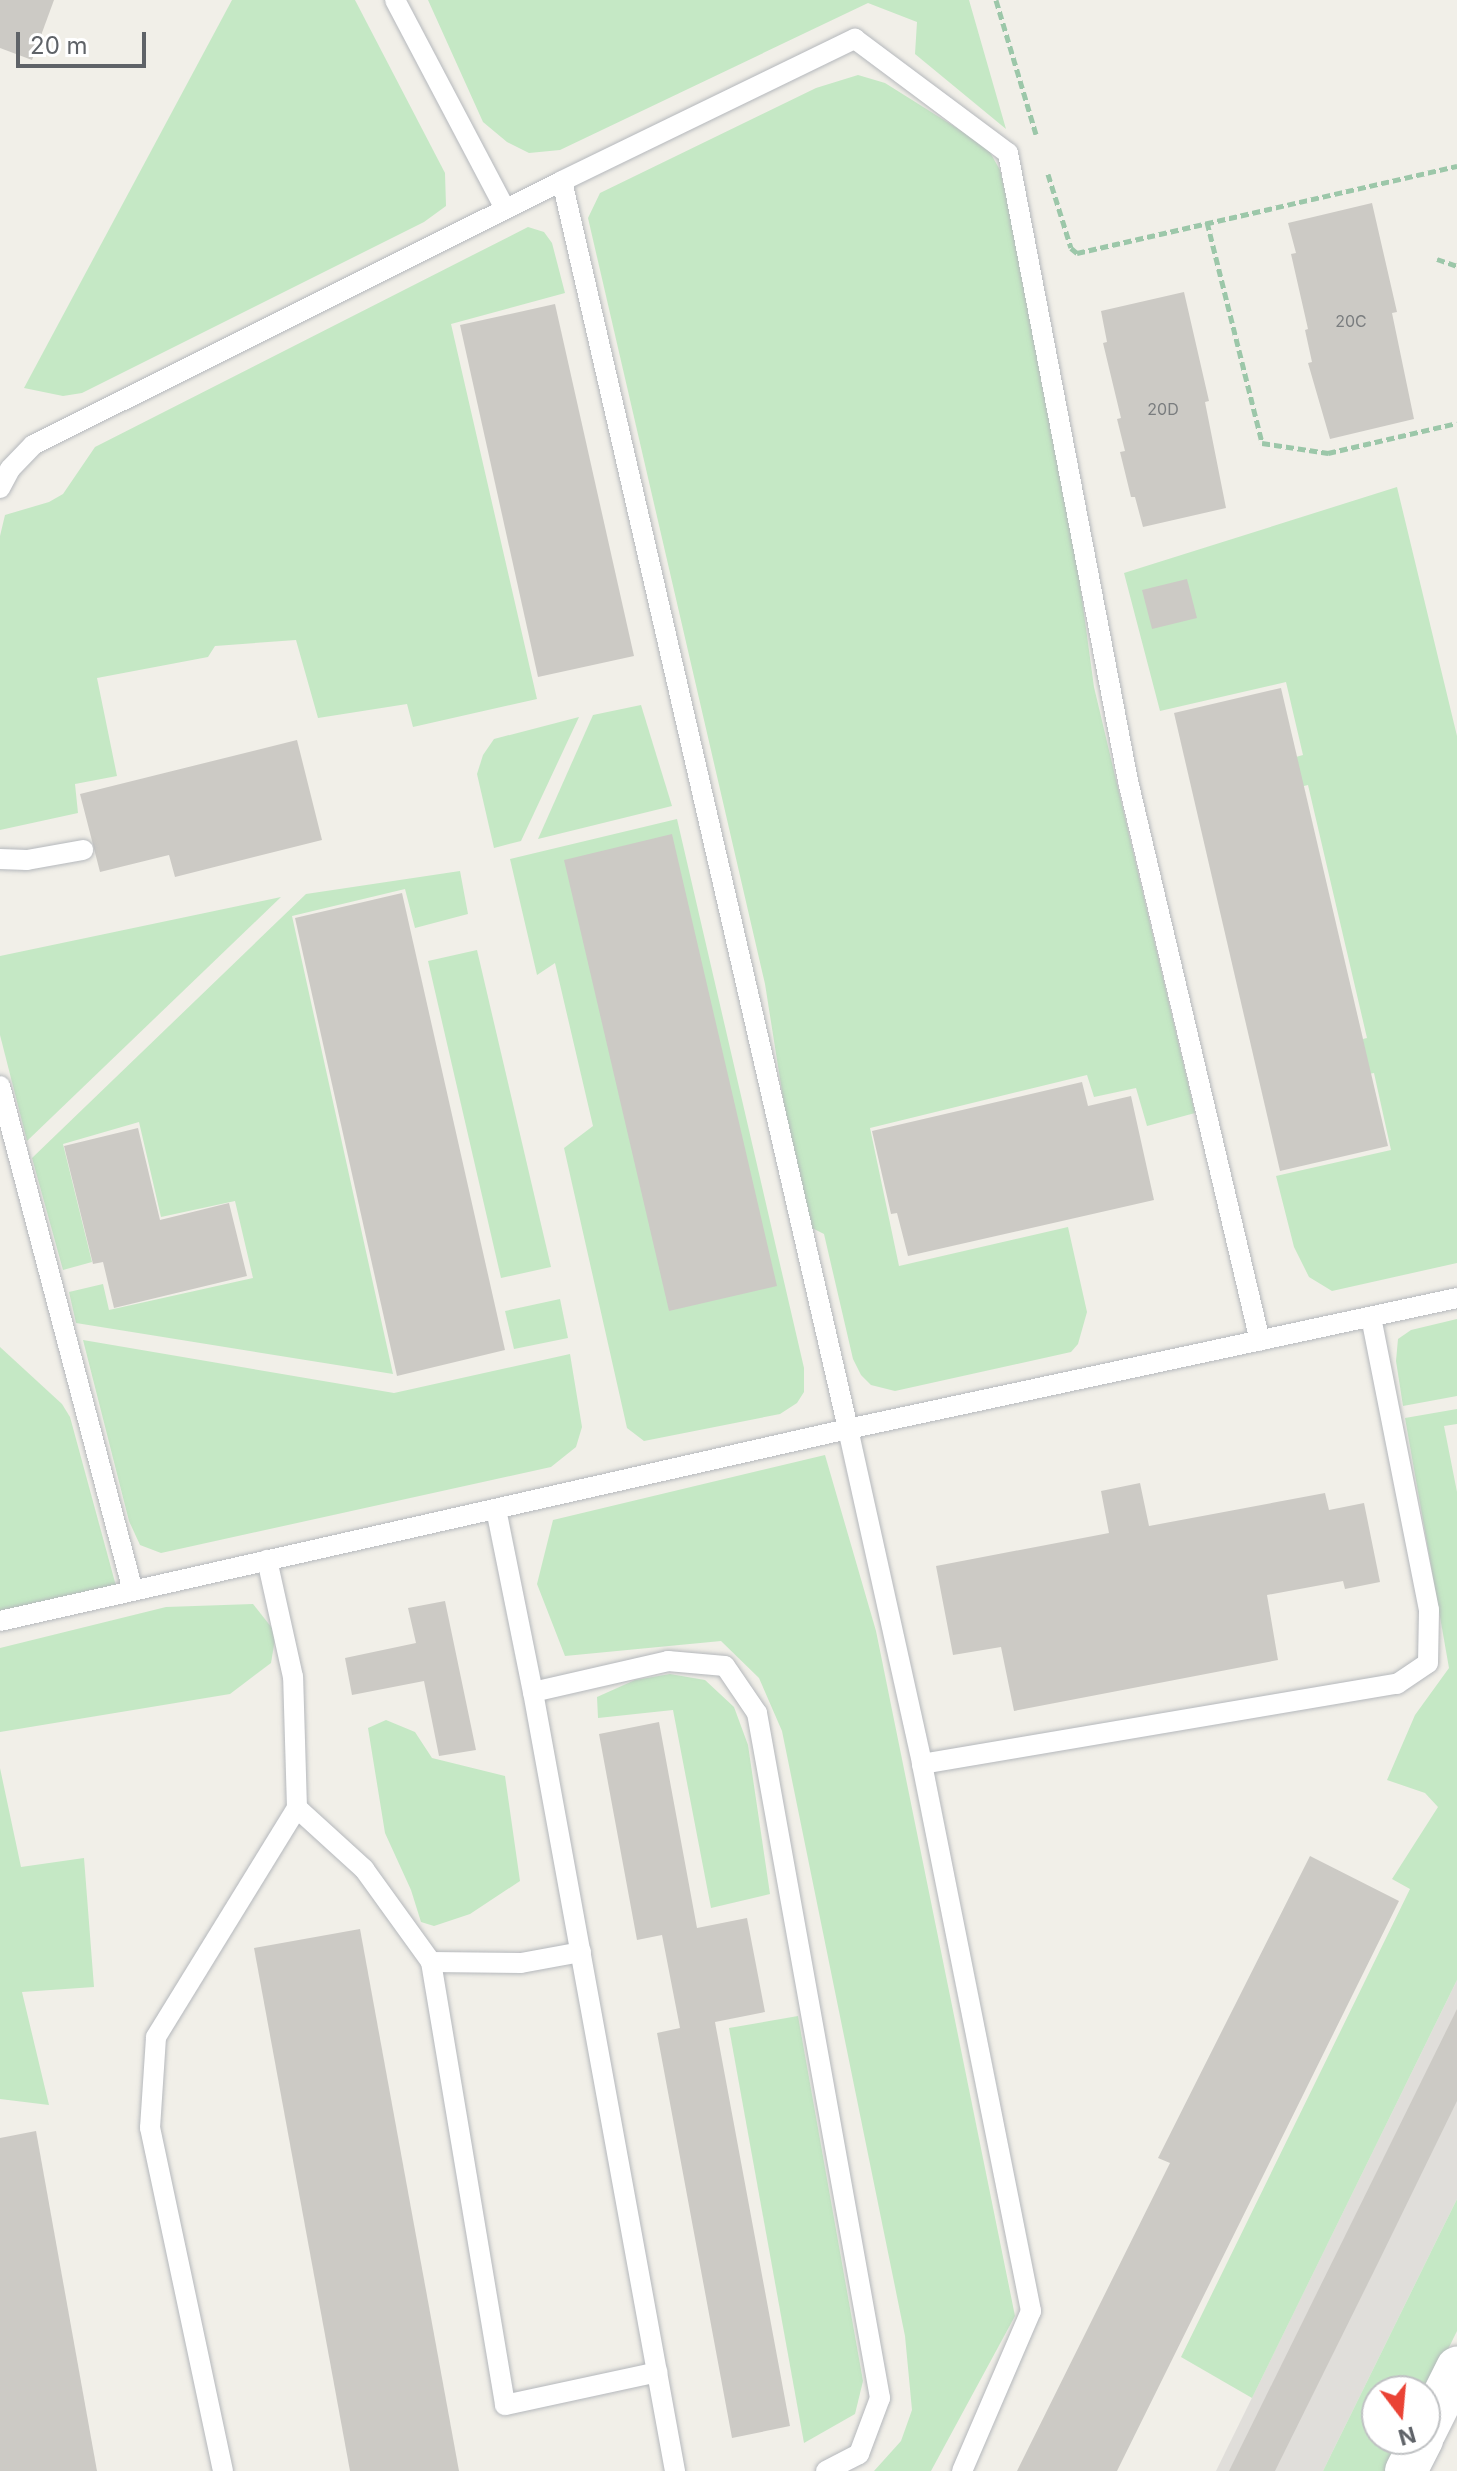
<!DOCTYPE html>
<style>
body{margin:0}
#map{position:relative;width:1457px;height:2471px;overflow:hidden;background:#f1efe8;font-family:Inter,sans-serif}
div>[style]{position:absolute}
[style*='--x']{left:calc(var(--x)*1px);top:calc(var(--y)*1px);width:calc(var(--w)*1px);rotate:calc(var(--a)*1deg)}
.industrial>*{inset:0;background:#e0deda}
.green>*{inset:0;background:#c5e8c5}
.building>*{inset:0;background:#cccac5}
.path>*{height:5px;margin-top:-2.5px;transform-origin:0;background:repeating-linear-gradient(90deg,#9cc7a9 0 8px,transparent 0 12px)}
.roads{filter:drop-shadow(0 0 2px #b5b8bc) drop-shadow(0 0 2px #b5b8bc)}
.lane>*{height:20px;margin:-10px;padding:0 10px;transform-origin:10px;border-radius:10px;background:#fff}
.street>*{height:42px;margin:-21px;padding:0 21px;transform-origin:21px;border-radius:21px;background:#fff}
span{translate:-50% -50%;white-space:nowrap;text-align:center;line-height:1.15;-webkit-text-stroke:6px #fff;paint-order:stroke}
.number-label{font-size:16px;color:#7a7d7f}
.number-label span{-webkit-text-stroke-width:0}
.north{position:absolute;left:1361px;top:2375px;width:80px;height:80px;box-sizing:border-box;background:#fff;border:2px solid #bfc1c3;border-radius:50%;rotate:164deg;font-size:22px;font-weight:700;line-height:32px;text-align:center;color:#5f6368}
.north::after{content:'';display:block;margin:auto;width:28px;height:36px;background:#ea4335;clip-path:polygon(50% 0,100% 100%,50% 72%,0 100%)}
.scale{position:absolute;left:16px;top:32px;width:130px;height:36px;box-sizing:border-box;border:4px solid #5f6368;border-top:0;padding-left:10px;font-size:24px;line-height:28px;white-space:nowrap;color:#5f6368;-webkit-text-stroke:6px #fff;paint-order:stroke}
</style>
<div id="map">
<div class="industrial">
<i style="clip-path:polygon(1457px 1980px,1457px 2199px,1323px 2471px,1216px 2471px)"></i>
</div>
<div class="green">
<i style="clip-path:polygon(232px 0,355px 0,445px 173px,446px 206px,424px 222px,82px 393px,63px 396px,24px 388px)"></i>
<i style="clip-path:polygon(428px 0,969px 0,1006px 129px,915px 54px,917px 22px,868px 3px,560px 150px,529px 153px,507px 142px,483px 122px)"></i>
<i style="clip-path:polygon(858px 75px,885px 83px,987px 147px,1000px 170px,1025px 277px,1079px 577px,1094px 687px,1195px 1113px,1147px 1126px,1136px 1088px,1094px 1097px,1087px 1075px,870px 1128px,899px 1266px,1068px 1227px,1087px 1312px,1078px 1344px,1071px 1352px,895px 1391px,871px 1385px,861px 1375px,853px 1359px,824px 1234px,812px 1228px,796px 1180px,765px 984px,588px 218px,600px 193px,816px 88px)"></i>
<i style="clip-path:polygon(528px 227px,544px 232px,552px 243px,565px 293px,451px 324px,537px 699px,413px 727px,407px 704px,318px 718px,296px 640px,215px 646px,208px 657px,97px 678px,117px 776px,75px 784px,78px 813px,0 830px,0 536px,5px 515px,49px 502px,63px 494px,95px 447px)"></i>
<i style="clip-path:polygon(1397px 487px,1457px 736px,1457px 1263px,1332px 1291px,1309px 1277px,1294px 1247px,1276px 1176px,1391px 1150px,1374px 1073px,1345px 1078px,1338px 1045px,1367px 1038px,1308px 785px,1279px 792px,1274px 763px,1303px 755px,1286px 682px,1160px 711px,1124px 573px)"></i>
<i style="clip-path:polygon(641px 705px,672px 806px,538px 839px,593px 715px)"></i>
<i style="clip-path:polygon(579px 717px,521px 841px,494px 848px,477px 774px,483px 755px,494px 739px)"></i>
<i style="clip-path:polygon(677px 819px,804px 1368px,804px 1392px,797px 1403px,780px 1414px,644px 1441px,627px 1428px,564px 1148px,593px 1126px,555px 963px,537px 975px,510px 859px)"></i>
<i style="clip-path:polygon(460px 871px,468px 914px,415px 928px,405px 889px,292px 916px,393px 1374px,76px 1323px,69px 1292px,103px 1284px,109px 1310px,253px 1278px,235px 1201px,161px 1217px,139px 1122px,63px 1144px,92px 1262px,63px 1270px,32px 1158px,306px 894px)"></i>
<i style="clip-path:polygon(281px 897px,27px 1141px,0 1035px,0 956px)"></i>
<i style="clip-path:polygon(477px 950px,551px 1267px,501px 1278px,428px 961px)"></i>
<i style="clip-path:polygon(560px 1299px,568px 1338px,514px 1349px,505px 1311px)"></i>
<i style="clip-path:polygon(1457px 1319px,1457px 1396px,1403px 1406px,1396px 1361px,1398px 1339px,1411px 1330px)"></i>
<i style="clip-path:polygon(83px 1340px,394px 1393px,570px 1354px,582px 1427px,576px 1447px,551px 1467px,161px 1553px,140px 1545px,129px 1521px)"></i>
<i style="clip-path:polygon(0 1347px,62px 1404px,70px 1417px,116px 1586px,0 1613px)"></i>
<i style="clip-path:polygon(1457px 1409px,1457px 1424px,1444px 1426px,1457px 1492px,1457px 1980px,1252px 2398px,1181px 2357px,1410px 1889px,1392px 1879px,1438px 1807px,1425px 1793px,1387px 1780px,1415px 1715px,1449px 1668px,1405px 1418px)"></i>
<i style="clip-path:polygon(825px 1455px,876px 1631px,1015px 2316px,931px 2471px,874px 2471px,901px 2441px,912px 2410px,905px 2336px,782px 1731px,759px 1678px,721px 1641px,565px 1656px,537px 1584px,553px 1520px)"></i>
<i style="clip-path:polygon(253px 1604px,276px 1633px,271px 1663px,230px 1694px,0 1732px,0 1648px,166px 1607px)"></i>
<i style="clip-path:polygon(670px 1674px,705px 1680px,734px 1707px,748px 1745px,770px 1894px,711px 1908px,673px 1710px,598px 1718px,597px 1697px,635px 1680px)"></i>
<i style="clip-path:polygon(386px 1720px,415px 1732px,432px 1758px,505px 1776px,520px 1881px,470px 1914px,434px 1926px,421px 1922px,411px 1890px,385px 1833px,368px 1728px)"></i>
<i style="clip-path:polygon(0 1768px,21px 1867px,84px 1858px,94px 1987px,22px 1992px,49px 2105px,0 2099px)"></i>
<i style="clip-path:polygon(798px 2016px,863px 2381px,855px 2414px,804px 2443px,729px 2028px)"></i>
<i style="clip-path:polygon(1457px 2199px,1457px 2331px,1425px 2396px,1425px 2391px,1377px 2391px,1377px 2439px,1404px 2439px,1388px 2471px,1323px 2471px)"></i>
</div>
<div class="building">
<i style="clip-path:polygon(0 0,54px 0,32px 60px,0 48px)"></i>
<i style="clip-path:polygon(1372px 203px,1397px 312px,1392px 313px,1414px 419px,1330px 439px,1308px 363px,1312px 362px,1305px 330px,1308px 329px,1291px 254px,1296px 253px,1288px 223px)"></i>
<i style="clip-path:polygon(1184px 292px,1209px 401px,1205px 402px,1226px 508px,1143px 527px,1135px 497px,1131px 497px,1120px 452px,1125px 451px,1117px 419px,1121px 418px,1103px 343px,1107px 342px,1101px 311px)"></i>
<i style="clip-path:polygon(555px 304px,634px 656px,538px 677px,460px 325px)"></i>
<i style="clip-path:polygon(1187px 579px,1197px 618px,1152px 629px,1142px 590px)"></i>
<i style="clip-path:polygon(1281px 688px,1388px 1146px,1280px 1171px,1174px 713px)"></i>
<i style="clip-path:polygon(297px 740px,322px 840px,175px 877px,169px 855px,100px 872px,80px 794px)"></i>
<i style="clip-path:polygon(672px 834px,777px 1286px,669px 1311px,564px 860px)"></i>
<i style="clip-path:polygon(402px 893px,505px 1350px,397px 1376px,295px 918px)"></i>
<i style="clip-path:polygon(1082px 1082px,1088px 1106px,1131px 1096px,1154px 1200px,908px 1256px,897px 1213px,891px 1214px,872px 1131px)"></i>
<i style="clip-path:polygon(138px 1128px,160px 1220px,229px 1203px,247px 1276px,114px 1308px,103px 1262px,93px 1264px,64px 1146px)"></i>
<i style="clip-path:polygon(1140px 1483px,1149px 1526px,1325px 1493px,1329px 1510px,1364px 1503px,1380px 1582px,1345px 1589px,1343px 1581px,1267px 1595px,1278px 1660px,1014px 1711px,1001px 1647px,953px 1655px,936px 1566px,1109px 1533px,1101px 1491px)"></i>
<i style="clip-path:polygon(445px 1601px,476px 1750px,439px 1756px,424px 1681px,352px 1695px,345px 1658px,416px 1643px,408px 1608px)"></i>
<i style="clip-path:polygon(659px 1722px,697px 1928px,747px 1918px,765px 2012px,715px 2022px,790px 2426px,732px 2438px,657px 2033px,680px 2028px,662px 1935px,637px 1940px,599px 1734px)"></i>
<i style="clip-path:polygon(1310px 1856px,1399px 1901px,1117px 2471px,1017px 2471px,1170px 2163px,1158px 2158px)"></i>
<i style="clip-path:polygon(360px 1929px,459px 2471px,350px 2471px,254px 1948px)"></i>
<i style="clip-path:polygon(1457px 2009px,1457px 2101px,1378px 2263px,1275px 2471px,1229px 2471px)"></i>
<i style="clip-path:polygon(36px 2131px,97px 2471px,0 2471px,0 2138px)"></i>
</div>
<div class="path">
<i style="--x:996;--y:0;--w:140;--a:73.4"></i>
<i style="--x:1048;--y:174;--w:77;--a:72.7"></i>
<i style="--x:1071;--y:248;--w:8;--a:40"></i>
<i style="--x:1077;--y:253;--w:390;--a:-12.9"></i>
<i style="--x:1207;--y:222;--w:228;--a:76"></i>
<i style="--x:1262;--y:443;--w:67;--a:8.6"></i>
<i style="--x:1328;--y:453;--w:132;--a:-13.1"></i>
<i style="--x:1437;--y:259;--w:21;--a:19"></i>
</div>
<div class="roads">
<div class="lane">
<i style="--x:395;--y:0;--w:236;--a:62.2"></i>
<i style="--x:562;--y:181;--w:326;--a:-25.9"></i>
<i style="--x:855;--y:39;--w:191;--a:36.7"></i>
<i style="--x:1008;--y:153;--w:639;--a:79.18"></i>
<i style="--x:1128;--y:781;--w:575;--a:76.74"></i>
<i style="--x:0;--y:488;--w:21;--a:-62"></i>
<i style="--x:10;--y:469;--w:33;--a:-46"></i>
<i style="--x:33;--y:445;--w:591;--a:-26.52"></i>
<i style="--x:562;--y:181;--w:1280;--a:77.09"></i>
<i style="--x:848;--y:1429;--w:343;--a:77.5"></i>
<i style="--x:922;--y:1764;--w:558;--a:78.73"></i>
<i style="--x:1031;--y:2311;--w:174;--a:113.3"></i>
<i style="--x:0;--y:859;--w:27;--a:2"></i>
<i style="--x:27;--y:860;--w:57;--a:-10.1"></i>
<i style="--x:0;--y:1086;--w:522;--a:75.25"></i>
<i style="--x:496;--y:1509;--w:187;--a:78.6"></i>
<i style="--x:533;--y:1692;--w:792;--a:79.67"></i>
<i style="--x:0;--y:1621;--w:869;--a:-12.76"></i>
<i style="--x:848;--y:1429;--w:623;--a:-12.14"></i>
<i style="--x:533;--y:1692;--w:139;--a:-12.9"></i>
<i style="--x:668;--y:1661;--w:57;--a:5"></i>
<i style="--x:725;--y:1666;--w:57;--a:55.8"></i>
<i style="--x:757;--y:1713;--w:696;--a:79.82"></i>
<i style="--x:880;--y:2398;--w:60;--a:110.6"></i>
<i style="--x:859;--y:2454;--w:37;--a:153"></i>
<i style="--x:922;--y:1764;--w:482;--a:-9.6"></i>
<i style="--x:1397;--y:1684;--w:37;--a:-34"></i>
<i style="--x:1428;--y:1663;--w:53;--a:-88.9"></i>
<i style="--x:1429;--y:1610;--w:298;--a:-101.2"></i>
<i style="--x:297;--y:1808;--w:91;--a:42.3"></i>
<i style="--x:364;--y:1869;--w:115;--a:54.2"></i>
<i style="--x:431;--y:1962;--w:90;--a:0.6"></i>
<i style="--x:521;--y:1963;--w:61;--a:-10.4"></i>
<i style="--x:431;--y:1962;--w:449;--a:80.5"></i>
<i style="--x:505;--y:2405;--w:156;--a:-12.2"></i>
<i style="--x:223;--y:2471;--w:351;--a:-102"></i>
<i style="--x:150;--y:2128;--w:91;--a:-86.2"></i>
<i style="--x:156;--y:2037;--w:269;--a:-58.4"></i>
<i style="--x:297;--y:1808;--w:131;--a:-91.7"></i>
<i style="--x:293;--y:1677;--w:120;--a:-102.5"></i>
</div>
<div class="street">
<i style="--x:1425;--y:2432;--w:72;--a:-63.4"></i>
<i style="--x:1406;--y:2471;--w:36;--a:-63"></i>
</div>
</div>
<div class="number-label">
<span style="left:1351px;top:321px">20C</span>
<span style="left:1163px;top:409px">20D</span>
</div>
<div class="north">N</div>
<div class="scale">20 m</div>
</div>
